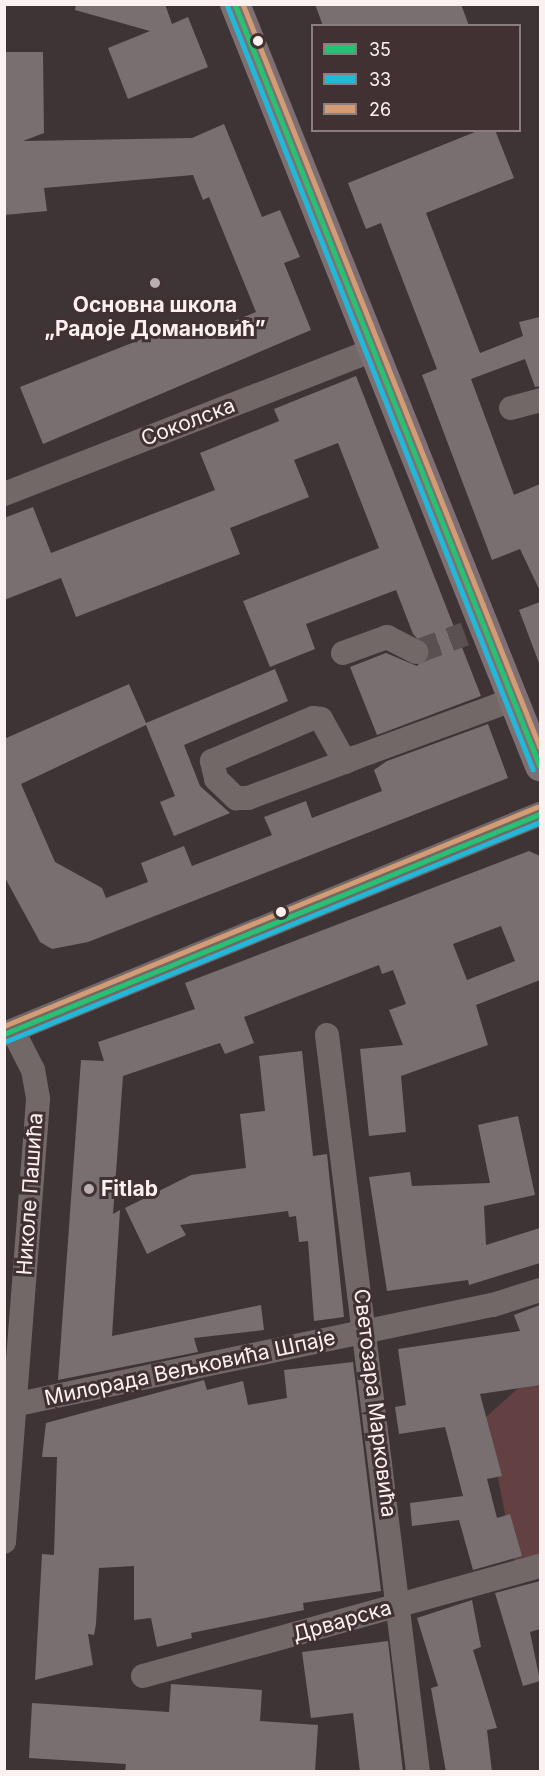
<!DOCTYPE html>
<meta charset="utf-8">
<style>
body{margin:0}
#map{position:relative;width:545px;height:1776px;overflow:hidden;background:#3e3436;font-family:Inter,sans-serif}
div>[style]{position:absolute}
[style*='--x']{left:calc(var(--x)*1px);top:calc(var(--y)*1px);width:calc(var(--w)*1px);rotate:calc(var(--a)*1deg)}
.green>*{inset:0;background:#634041}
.building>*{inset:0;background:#776f70}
.minor-tunnel>*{height:24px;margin-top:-12px;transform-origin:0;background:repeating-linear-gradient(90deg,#5a5052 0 24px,transparent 0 36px)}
.minor>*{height:24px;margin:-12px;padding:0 12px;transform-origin:12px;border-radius:12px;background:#726868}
.major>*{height:30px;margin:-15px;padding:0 15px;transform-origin:15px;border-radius:15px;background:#7e7072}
.bus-1>*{height:4.5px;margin:-2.25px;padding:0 2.25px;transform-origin:2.25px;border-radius:2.25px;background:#26c172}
.bus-2>*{height:4.5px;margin:-2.25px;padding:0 2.25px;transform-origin:2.25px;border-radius:2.25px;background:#20b9da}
.bus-3>*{height:4.5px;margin:-2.25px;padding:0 2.25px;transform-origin:2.25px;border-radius:2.25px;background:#d39c74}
.dots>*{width:16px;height:16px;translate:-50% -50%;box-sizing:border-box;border:3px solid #413132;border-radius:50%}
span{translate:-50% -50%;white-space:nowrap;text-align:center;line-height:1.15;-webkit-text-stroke:6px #413132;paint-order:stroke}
.poi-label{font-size:21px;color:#fbf1f1;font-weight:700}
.left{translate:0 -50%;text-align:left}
.street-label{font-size:21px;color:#fbf1f1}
.frame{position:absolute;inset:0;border:6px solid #fbf1f1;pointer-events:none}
.legend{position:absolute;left:311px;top:24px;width:210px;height:108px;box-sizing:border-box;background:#413132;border:2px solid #8b7e7e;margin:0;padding:8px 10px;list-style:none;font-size:18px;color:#fbf1f1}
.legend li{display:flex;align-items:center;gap:12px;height:30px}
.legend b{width:30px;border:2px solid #8b7e7e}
</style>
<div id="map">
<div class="green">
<i style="clip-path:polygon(536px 1372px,540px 1384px,540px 1556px,515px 1565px,486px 1417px)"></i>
</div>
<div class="building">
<i style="clip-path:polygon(76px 4px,165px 4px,172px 24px,188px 17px,208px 67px,128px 99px,108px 48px,150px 31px,75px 10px)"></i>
<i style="clip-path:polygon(315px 4px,461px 4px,469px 26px,323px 26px)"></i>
<i style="clip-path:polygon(4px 52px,43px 52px,44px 133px,23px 141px,192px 138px,224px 124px,262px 217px,280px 210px,300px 257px,284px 263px,311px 330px,43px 444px,20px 387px,142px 339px,177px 329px,181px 338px,205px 333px,256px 312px,209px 197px,203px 200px,193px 175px,44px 188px,47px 211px,4px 215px)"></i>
<i style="clip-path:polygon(480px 130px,495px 130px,514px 178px,426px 213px,480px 353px,523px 336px,519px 322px,540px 317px,540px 386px,535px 387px,525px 359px,471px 379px,514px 495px,540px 484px,540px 591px,520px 549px,492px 560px,422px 375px,437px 369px,388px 242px,381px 223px,366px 229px,348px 183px)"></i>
<i style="clip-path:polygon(356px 376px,481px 696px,377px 735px,350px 667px,386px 653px,417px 666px,430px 652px,413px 634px,396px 590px,306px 624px,315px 649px,270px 667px,243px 601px,379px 548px,338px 443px,294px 460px,309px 497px,230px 528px,240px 554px,76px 617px,61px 578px,4px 600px,4px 518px,33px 507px,51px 553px,215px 490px,200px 453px,279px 421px,274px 409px)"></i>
<i style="clip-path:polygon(540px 602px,540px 662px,539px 663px,519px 610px)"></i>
<i style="clip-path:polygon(275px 669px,288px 701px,184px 745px,200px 786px,230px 813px,174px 836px,160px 802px,175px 796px,146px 725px,21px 784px,55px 862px,102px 888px,106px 898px,148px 882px,141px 863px,184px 846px,192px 866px,272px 835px,264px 817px,306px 801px,312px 818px,382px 791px,374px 770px,387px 761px,488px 724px,508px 778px,88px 942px,52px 949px,40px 942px,4px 876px,4px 739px,129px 684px,146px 723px)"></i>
<i style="clip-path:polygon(evenodd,529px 851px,540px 856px,540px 980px,476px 1005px,488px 1045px,401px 1076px,406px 1132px,369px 1136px,360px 1049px,403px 1045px,389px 1010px,406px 1004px,393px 970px,382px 974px,379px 965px,244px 1017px,254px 1043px,225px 1054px,220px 1043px,123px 1076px,113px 1214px,120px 1210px,112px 1336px,261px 1305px,264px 1330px,194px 1338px,198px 1352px,58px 1380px,81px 1060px,104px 1061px,98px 1042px,195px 1009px,185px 983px,529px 851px,501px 926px,515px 961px,467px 980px,453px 944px,501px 926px)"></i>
<i style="clip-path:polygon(302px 1051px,313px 1156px,327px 1154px,344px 1317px,314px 1321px,308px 1241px,299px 1242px,296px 1216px,289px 1217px,288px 1211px,180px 1225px,186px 1235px,147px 1254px,125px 1208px,191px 1175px,246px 1168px,240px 1114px,265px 1111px,259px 1056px)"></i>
<i style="clip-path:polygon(518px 1116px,535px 1195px,484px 1206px,486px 1245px,540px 1228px,540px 1263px,469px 1285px,468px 1280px,387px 1291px,369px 1177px,410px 1172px,412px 1186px,490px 1183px,478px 1125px)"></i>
<i style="clip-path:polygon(540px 1305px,540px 1385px,480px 1394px,502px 1476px,487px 1479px,497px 1518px,510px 1514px,522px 1556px,473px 1570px,459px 1520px,412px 1526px,410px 1503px,463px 1496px,445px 1427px,399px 1434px,395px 1407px,406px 1405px,398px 1349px,520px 1331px,514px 1315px)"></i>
<i style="clip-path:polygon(353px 1362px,381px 1591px,303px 1603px,304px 1610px,191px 1633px,192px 1638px,157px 1647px,151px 1618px,134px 1620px,134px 1566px,99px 1568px,96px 1624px,94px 1635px,88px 1634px,93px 1665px,35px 1680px,42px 1554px,54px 1555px,57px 1457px,42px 1457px,46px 1423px,204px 1380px,207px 1390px,243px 1381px,248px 1405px,287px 1398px,284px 1370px)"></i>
<i style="clip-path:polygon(540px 1581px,540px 1629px,530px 1632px,540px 1681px,523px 1686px,495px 1593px)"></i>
<i style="clip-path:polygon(472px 1600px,481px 1647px,473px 1650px,497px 1728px,487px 1730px,492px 1772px,446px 1772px,431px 1688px,438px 1686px,417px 1618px)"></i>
<i style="clip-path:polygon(388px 1641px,403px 1772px,360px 1772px,353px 1713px,311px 1718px,302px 1652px)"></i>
<i style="clip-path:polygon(171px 1684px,262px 1690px,260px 1721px,318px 1725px,315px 1772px,125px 1772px,126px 1764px,29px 1758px,32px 1703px,169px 1712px)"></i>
</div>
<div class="minor-tunnel">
<i style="--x:416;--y:652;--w:52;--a:-20.2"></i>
</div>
<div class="minor">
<i style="--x:511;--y:408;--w:30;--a:-15"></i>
<i style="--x:4;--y:494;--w:394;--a:-21.3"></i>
<i style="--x:343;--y:653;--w:47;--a:-20"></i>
<i style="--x:387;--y:637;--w:33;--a:27"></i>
<i style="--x:345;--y:762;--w:49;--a:-119.2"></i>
<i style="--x:321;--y:719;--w:8;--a:-173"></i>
<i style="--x:313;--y:718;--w:110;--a:156.9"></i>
<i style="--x:212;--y:761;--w:18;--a:77"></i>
<i style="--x:216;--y:779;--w:28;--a:44"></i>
<i style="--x:236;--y:798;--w:12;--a:0"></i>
<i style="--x:248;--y:798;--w:103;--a:-20.4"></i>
<i style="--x:345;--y:762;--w:13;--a:-23"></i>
<i style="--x:357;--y:757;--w:168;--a:-20.2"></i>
<i style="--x:4;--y:1034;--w:579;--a:-22.32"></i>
<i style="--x:327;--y:1035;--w:743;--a:82.96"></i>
<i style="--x:13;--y:1405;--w:490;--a:-11.8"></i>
<i style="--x:493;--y:1305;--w:49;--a:-17.7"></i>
<i style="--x:4;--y:1542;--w:445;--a:-85.6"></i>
<i style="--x:38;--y:1098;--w:28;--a:-100"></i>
<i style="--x:33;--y:1070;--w:44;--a:-117.1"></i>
<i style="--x:143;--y:1676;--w:412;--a:-15.5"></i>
</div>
<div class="major">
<i style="--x:235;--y:4;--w:821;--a:68.19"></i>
</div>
<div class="bus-1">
<i style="--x:235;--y:4;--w:821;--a:68.19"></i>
<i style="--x:4;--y:1034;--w:579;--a:-22.32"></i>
</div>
<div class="bus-2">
<i style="--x:228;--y:7;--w:821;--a:68.19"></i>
<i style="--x:7;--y:1041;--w:576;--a:-22.34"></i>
</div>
<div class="bus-3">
<i style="--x:243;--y:4;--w:800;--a:68.21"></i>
<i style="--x:4;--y:1026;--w:576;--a:-22.34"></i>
</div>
<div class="dots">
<i style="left:258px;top:41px;background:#fbf1f1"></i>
<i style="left:155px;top:283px;background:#b9afb0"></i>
<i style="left:281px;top:912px;background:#fbf1f1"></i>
<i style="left:89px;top:1189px;background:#b9afb0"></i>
</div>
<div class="poi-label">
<span style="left:155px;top:317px">Основна школа<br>„Радоје Домановић”</span>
<span class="left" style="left:101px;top:1189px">Fitlab</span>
</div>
<div class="street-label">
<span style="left:188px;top:422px;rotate:-21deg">Соколска</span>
<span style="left:30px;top:1194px;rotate:-86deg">Николе Пашића</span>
<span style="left:190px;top:1368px;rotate:-12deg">Милорада Вељковића Шпаје</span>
<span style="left:375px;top:1403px;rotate:83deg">Светозара Марковића</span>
<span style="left:342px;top:1621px;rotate:-16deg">Дрварска</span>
</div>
<div class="frame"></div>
<ul class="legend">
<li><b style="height:8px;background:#26c172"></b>35</li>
<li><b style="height:8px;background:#20b9da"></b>33</li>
<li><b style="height:8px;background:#d39c74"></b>26</li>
</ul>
</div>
